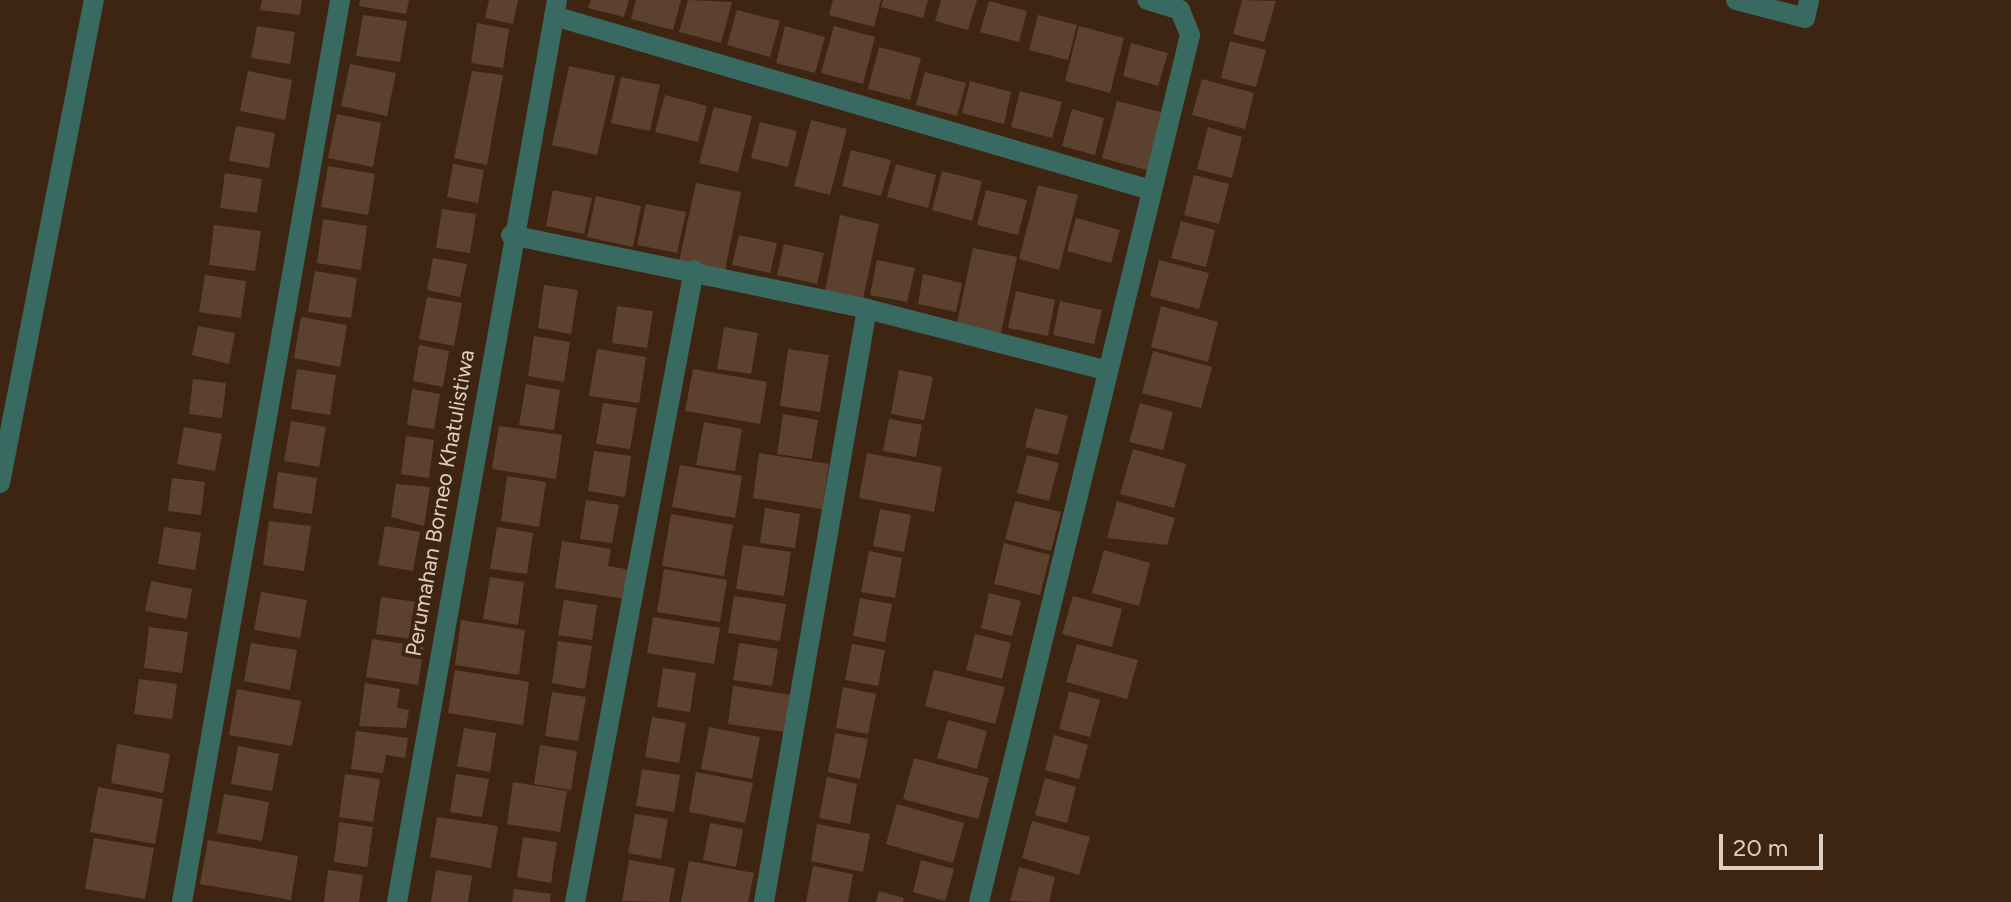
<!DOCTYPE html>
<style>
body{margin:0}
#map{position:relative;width:2011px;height:902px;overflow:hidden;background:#3e2512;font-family:Figtree,sans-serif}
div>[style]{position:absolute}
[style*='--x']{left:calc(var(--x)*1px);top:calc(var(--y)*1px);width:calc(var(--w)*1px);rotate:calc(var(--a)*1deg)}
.building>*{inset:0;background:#5c422e}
.minor>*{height:20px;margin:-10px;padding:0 10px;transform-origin:10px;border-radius:10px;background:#396a62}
span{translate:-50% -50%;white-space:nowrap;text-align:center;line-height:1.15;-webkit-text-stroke:8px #3e2512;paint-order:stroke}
.street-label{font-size:22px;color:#dfcfc3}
.scale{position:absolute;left:1719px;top:834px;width:104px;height:36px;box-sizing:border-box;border:4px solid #dfcfc3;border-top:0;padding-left:10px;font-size:24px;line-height:28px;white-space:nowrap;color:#dfcfc3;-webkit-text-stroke:6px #3e2512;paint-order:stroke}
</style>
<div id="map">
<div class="building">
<i style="clip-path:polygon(262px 0,302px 0,300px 15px,260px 10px)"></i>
<i style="clip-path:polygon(360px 0,409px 0,406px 14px,359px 6px)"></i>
<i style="clip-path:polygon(489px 0,518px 0,513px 24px,485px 18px)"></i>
<i style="clip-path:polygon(591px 0,629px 0,624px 17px,588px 8px)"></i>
<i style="clip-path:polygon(636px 0,681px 0,673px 30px,631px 19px)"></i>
<i style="clip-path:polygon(688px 0,732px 2px,721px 43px,679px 32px)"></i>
<i style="clip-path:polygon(833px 0,881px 0,874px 27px,829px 15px)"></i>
<i style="clip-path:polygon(883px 0,928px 0,923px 18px,881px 7px)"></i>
<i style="clip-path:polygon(941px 0,977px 0,968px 30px,935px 21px)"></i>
<i style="clip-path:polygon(1242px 0,1276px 1px,1264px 42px,1233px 34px)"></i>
<i style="clip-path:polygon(989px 1px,1027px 11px,1019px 42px,980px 32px)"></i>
<i style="clip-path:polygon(737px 10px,780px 21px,770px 57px,727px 45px)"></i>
<i style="clip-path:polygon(363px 15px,407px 21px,400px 62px,356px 56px)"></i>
<i style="clip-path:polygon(1038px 15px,1077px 25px,1068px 60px,1029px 50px)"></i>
<i style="clip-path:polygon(477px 23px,509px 29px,503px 68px,471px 63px)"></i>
<i style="clip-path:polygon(257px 26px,295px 32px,290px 64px,251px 58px)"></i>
<i style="clip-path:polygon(785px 26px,825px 37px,815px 73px,776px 63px)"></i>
<i style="clip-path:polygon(834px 26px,875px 37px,863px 84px,821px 73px)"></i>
<i style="clip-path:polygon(1079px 26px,1124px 38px,1110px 93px,1065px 81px)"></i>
<i style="clip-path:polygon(1230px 41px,1266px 50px,1256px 87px,1221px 78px)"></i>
<i style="clip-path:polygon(1131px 43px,1168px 53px,1158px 86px,1123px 76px)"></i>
<i style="clip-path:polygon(879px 47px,921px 58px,910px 100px,868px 89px)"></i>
<i style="clip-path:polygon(350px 64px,396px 73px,387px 116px,341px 106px)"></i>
<i style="clip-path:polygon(569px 66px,615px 76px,597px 155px,552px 145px)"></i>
<i style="clip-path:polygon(248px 71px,292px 80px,285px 120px,240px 111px)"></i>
<i style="clip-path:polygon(472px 71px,503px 75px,487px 165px,454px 158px)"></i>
<i style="clip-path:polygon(925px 72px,966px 83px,957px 116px,916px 105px)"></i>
<i style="clip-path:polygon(621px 77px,660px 85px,650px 131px,611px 123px)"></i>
<i style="clip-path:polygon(1202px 79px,1254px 93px,1245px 129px,1192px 115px)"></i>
<i style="clip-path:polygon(970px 81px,1011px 92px,1004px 124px,962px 113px)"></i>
<i style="clip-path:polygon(1020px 91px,1062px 102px,1052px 138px,1011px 127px)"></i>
<i style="clip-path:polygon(665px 95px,707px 106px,698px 142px,655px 132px)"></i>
<i style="clip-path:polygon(1117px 101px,1165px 113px,1150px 171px,1102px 158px)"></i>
<i style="clip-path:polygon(714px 107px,752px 116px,738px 172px,699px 163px)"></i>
<i style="clip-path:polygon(1072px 109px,1104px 118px,1095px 155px,1062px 146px)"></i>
<i style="clip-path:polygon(337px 114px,381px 123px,373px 167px,328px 158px)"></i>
<i style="clip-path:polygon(811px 120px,847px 129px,830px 195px,794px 186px)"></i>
<i style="clip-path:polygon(760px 122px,797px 131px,788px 167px,751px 158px)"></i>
<i style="clip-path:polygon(236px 126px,275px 133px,269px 168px,229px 161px)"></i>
<i style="clip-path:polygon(1208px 127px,1242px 137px,1232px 178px,1197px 169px)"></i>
<i style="clip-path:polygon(851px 150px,891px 160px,881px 196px,842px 186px)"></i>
<i style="clip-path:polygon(453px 164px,484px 170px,478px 203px,447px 197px)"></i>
<i style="clip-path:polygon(896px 164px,936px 175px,928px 208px,887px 197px)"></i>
<i style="clip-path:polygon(328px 166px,375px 174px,368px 215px,321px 207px)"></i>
<i style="clip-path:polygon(942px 171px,982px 181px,972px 221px,932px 210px)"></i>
<i style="clip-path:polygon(225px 173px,262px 179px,257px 213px,220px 208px)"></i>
<i style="clip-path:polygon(1194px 175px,1229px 184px,1219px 224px,1184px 215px)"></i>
<i style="clip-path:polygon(696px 183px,741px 192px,725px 270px,679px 261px)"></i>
<i style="clip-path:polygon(1038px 185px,1078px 195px,1059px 270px,1019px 259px)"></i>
<i style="clip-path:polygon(553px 190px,592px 198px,584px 234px,546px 226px)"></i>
<i style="clip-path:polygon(986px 190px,1027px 200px,1018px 235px,977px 225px)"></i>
<i style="clip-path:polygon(596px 196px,641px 206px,633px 247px,587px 237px)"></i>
<i style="clip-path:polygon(646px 204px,686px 212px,677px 253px,637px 245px)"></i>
<i style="clip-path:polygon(442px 209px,476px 214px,470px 253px,436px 248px)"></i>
<i style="clip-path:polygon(840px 215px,879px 224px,863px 299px,825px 291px)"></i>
<i style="clip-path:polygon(1076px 218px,1120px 230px,1111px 263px,1067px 251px)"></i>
<i style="clip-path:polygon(323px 219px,367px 226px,361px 270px,317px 263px)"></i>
<i style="clip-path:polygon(1181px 221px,1215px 230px,1206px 267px,1171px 258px)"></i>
<i style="clip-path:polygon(214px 225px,261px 231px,255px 271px,209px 265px)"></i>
<i style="clip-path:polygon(739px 235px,777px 243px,770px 273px,732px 265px)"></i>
<i style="clip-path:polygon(784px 244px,824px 253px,817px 284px,777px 275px)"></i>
<i style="clip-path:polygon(973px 248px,1017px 257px,1001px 333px,957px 323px)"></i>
<i style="clip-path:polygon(433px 258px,467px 264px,460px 297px,427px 290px)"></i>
<i style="clip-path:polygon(877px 260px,915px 268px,907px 302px,870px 295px)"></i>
<i style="clip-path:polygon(1159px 260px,1209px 273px,1199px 309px,1150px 296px)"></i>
<i style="clip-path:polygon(315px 271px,357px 278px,351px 318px,308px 312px)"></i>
<i style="clip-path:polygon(923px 274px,962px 283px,956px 312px,918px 304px)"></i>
<i style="clip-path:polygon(205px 275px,246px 281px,241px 318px,199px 312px)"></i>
<i style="clip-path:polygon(544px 285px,578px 290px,571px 334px,538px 328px)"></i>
<i style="clip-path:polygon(1016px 291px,1055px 300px,1048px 336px,1008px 328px)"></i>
<i style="clip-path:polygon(427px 297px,462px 303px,454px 346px,419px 339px)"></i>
<i style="clip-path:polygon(1060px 301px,1102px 310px,1094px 344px,1053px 335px)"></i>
<i style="clip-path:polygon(617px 306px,653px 311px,647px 348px,612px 343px)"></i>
<i style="clip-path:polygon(1161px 306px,1218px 322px,1208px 362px,1151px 347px)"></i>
<i style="clip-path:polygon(301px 317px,347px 325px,340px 367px,294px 358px)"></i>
<i style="clip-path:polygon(198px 326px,235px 333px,229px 364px,192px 355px)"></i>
<i style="clip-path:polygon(724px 327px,758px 333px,751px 374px,717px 369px)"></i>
<i style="clip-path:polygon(534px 336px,570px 342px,564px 382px,528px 376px)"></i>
<i style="clip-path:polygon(419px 345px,449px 351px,443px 387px,413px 381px)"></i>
<i style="clip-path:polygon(597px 349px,646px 357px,639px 403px,589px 396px)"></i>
<i style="clip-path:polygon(788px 349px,829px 355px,820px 412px,780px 406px)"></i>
<i style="clip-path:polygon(1153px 351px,1212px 367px,1201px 408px,1142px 393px)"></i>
<i style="clip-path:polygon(297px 369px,336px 375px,330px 415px,291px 409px)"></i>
<i style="clip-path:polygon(693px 369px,767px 382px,760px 424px,685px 411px)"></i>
<i style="clip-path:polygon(899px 370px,933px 377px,924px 420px,891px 414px)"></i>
<i style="clip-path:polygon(193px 379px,226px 383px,222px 418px,189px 414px)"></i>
<i style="clip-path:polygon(526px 384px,560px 390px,554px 430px,519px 425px)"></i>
<i style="clip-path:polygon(412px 389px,440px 394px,434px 429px,407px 425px)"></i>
<i style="clip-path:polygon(603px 403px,637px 408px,630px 449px,596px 444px)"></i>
<i style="clip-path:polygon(1140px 403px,1173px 412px,1163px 450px,1129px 442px)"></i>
<i style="clip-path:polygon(1035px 408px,1068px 416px,1058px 455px,1025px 447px)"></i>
<i style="clip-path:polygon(783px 414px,818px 420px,812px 459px,777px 454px)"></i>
<i style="clip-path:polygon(889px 419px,922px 425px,916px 457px,883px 451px)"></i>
<i style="clip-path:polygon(291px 421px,326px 427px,319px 467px,284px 461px)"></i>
<i style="clip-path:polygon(704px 422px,742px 429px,735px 471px,696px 465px)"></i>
<i style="clip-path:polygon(499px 426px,562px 435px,556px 479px,492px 469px)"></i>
<i style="clip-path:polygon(184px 427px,222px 434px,215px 471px,177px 464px)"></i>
<i style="clip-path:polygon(406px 436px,434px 440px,429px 478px,401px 474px)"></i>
<i style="clip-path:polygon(1133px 449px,1186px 464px,1174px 508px,1120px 494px)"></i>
<i style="clip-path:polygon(594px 451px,631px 456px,625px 497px,588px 491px)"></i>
<i style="clip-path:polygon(759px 453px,829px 464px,822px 509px,753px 498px)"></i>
<i style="clip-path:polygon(867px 453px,942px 467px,934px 512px,859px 498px)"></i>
<i style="clip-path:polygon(1027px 455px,1059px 463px,1049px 501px,1017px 493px)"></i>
<i style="clip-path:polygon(680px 465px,742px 476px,735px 518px,672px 507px)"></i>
<i style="clip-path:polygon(278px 472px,317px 478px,312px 514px,273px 508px)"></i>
<i style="clip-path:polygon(507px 476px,546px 482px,539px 527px,501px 521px)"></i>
<i style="clip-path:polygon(172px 478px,205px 482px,201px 515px,168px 511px)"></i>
<i style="clip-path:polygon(396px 484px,430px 487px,424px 526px,391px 517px)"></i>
<i style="clip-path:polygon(586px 500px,619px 505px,612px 543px,580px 539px)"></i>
<i style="clip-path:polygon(1015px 501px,1061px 512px,1051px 551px,1005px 539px)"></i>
<i style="clip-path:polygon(1117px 501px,1175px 518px,1167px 545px,1107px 538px)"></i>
<i style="clip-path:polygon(765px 508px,800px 514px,795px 548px,760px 543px)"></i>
<i style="clip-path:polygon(880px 509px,911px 515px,904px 552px,873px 546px)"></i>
<i style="clip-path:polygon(671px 514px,733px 525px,724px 576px,662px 566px)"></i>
<i style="clip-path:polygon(269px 521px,311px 526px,304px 571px,263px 565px)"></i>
<i style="clip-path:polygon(385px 526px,420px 532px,413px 571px,378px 565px)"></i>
<i style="clip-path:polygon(164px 527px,201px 533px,195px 570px,158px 564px)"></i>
<i style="clip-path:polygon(497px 527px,533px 533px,527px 574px,490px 569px)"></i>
<i style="clip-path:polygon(562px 541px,611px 549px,608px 566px,631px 570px,626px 599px,555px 588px)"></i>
<i style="clip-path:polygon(1004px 543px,1050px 555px,1040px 595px,994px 584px)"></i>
<i style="clip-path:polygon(743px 545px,791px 552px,784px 596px,736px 589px)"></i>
<i style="clip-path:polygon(1104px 550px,1150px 563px,1139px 606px,1092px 593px)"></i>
<i style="clip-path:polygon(869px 551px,902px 558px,895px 598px,861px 592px)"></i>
<i style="clip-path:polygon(664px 569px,727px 580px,720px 622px,657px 612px)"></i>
<i style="clip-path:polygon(490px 577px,524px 582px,518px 625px,483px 619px)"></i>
<i style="clip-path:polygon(151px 581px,192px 589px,187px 619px,145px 611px)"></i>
<i style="clip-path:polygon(261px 592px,307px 600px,300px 638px,254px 630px)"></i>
<i style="clip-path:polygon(989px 593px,1021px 601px,1012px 636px,981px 628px)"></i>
<i style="clip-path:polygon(734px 596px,786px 604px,780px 641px,728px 633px)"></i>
<i style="clip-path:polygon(1073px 596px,1122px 609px,1112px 647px,1062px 634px)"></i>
<i style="clip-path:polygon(381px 597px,417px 602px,412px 639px,376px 634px)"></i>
<i style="clip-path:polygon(860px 598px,892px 604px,885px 642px,853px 636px)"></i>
<i style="clip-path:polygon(564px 600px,597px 605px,592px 640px,558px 635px)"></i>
<i style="clip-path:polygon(653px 617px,720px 628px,714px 664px,647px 653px)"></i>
<i style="clip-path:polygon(461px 620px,525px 630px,519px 675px,455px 665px)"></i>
<i style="clip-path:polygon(149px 627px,188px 632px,182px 673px,144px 668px)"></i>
<i style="clip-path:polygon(975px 634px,1011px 643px,1002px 679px,966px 670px)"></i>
<i style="clip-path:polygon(372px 639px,424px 647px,418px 685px,366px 677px)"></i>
<i style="clip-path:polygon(558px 641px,592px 646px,585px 689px,552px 683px)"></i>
<i style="clip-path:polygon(251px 643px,297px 650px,290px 690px,244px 681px)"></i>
<i style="clip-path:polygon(739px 643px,778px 649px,772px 686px,733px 680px)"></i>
<i style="clip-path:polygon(852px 644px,885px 650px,878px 686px,845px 680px)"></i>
<i style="clip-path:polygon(1077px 644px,1138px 660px,1127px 699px,1066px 682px)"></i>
<i style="clip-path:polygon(663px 668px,696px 673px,690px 712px,657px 707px)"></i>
<i style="clip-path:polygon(455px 670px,529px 682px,523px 725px,448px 713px)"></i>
<i style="clip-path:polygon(934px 670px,1005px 687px,995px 724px,925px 706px)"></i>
<i style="clip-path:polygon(139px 679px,177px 684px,172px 719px,134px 714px)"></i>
<i style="clip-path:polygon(365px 683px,400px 689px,397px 708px,409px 710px,406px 728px,359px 726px)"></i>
<i style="clip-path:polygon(733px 686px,791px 695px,785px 732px,728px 724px)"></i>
<i style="clip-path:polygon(843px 687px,876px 694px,868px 734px,836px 728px)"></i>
<i style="clip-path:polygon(237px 689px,301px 701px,292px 746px,229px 735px)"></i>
<i style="clip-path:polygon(1069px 691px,1100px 700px,1090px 737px,1059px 729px)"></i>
<i style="clip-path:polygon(552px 692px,586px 697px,578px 741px,545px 736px)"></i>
<i style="clip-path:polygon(652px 717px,686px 723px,679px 763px,645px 757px)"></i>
<i style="clip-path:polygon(948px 720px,987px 731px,977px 769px,937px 758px)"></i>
<i style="clip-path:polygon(709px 727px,760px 737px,752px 779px,701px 769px)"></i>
<i style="clip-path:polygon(464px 728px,496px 733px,490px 772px,457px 766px)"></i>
<i style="clip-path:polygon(356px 731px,408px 738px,405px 758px,386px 755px,383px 773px,351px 769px)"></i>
<i style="clip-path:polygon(835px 733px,868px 739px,860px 779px,828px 772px)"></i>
<i style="clip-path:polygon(1054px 735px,1088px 745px,1079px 779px,1045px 770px)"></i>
<i style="clip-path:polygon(117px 744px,170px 754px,163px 793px,111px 783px)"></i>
<i style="clip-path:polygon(540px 745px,577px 751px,571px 790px,534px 784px)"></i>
<i style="clip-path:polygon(238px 746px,279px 754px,272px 791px,231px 784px)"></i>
<i style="clip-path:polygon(914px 758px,989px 778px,978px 819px,903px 799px)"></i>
<i style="clip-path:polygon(642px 769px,680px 775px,674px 812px,636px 806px)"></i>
<i style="clip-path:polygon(696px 772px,753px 783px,745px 823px,689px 812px)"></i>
<i style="clip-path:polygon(345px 774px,380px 779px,373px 822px,339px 817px)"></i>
<i style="clip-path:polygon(456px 774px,489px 779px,482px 817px,450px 812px)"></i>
<i style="clip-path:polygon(827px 777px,857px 784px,850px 824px,819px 818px)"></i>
<i style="clip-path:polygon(1045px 778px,1076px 787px,1067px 823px,1035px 815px)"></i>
<i style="clip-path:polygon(513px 782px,567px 791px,560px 832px,507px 824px)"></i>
<i style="clip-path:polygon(98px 787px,163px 799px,155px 844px,90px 832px)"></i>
<i style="clip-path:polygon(224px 794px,269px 802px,262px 841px,217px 833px)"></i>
<i style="clip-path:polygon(897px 804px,964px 823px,953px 863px,886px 844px)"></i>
<i style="clip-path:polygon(635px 814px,668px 819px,661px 859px,628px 853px)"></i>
<i style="clip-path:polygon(437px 817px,498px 826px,491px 868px,430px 857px)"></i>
<i style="clip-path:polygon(1032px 821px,1090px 837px,1079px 875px,1022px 858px)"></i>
<i style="clip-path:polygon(339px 822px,373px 827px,367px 867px,334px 862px)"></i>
<i style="clip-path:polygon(710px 823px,743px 829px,736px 867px,703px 860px)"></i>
<i style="clip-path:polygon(817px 824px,870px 834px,863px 872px,811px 861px)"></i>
<i style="clip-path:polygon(523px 837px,557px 842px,551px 883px,517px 877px)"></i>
<i style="clip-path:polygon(94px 838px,154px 848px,145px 899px,85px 889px)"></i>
<i style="clip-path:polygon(208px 840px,298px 856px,291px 900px,200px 884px)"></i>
<i style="clip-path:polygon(629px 860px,675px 868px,669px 902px,622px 901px)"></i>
<i style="clip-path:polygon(921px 860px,954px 869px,945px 901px,913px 892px)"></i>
<i style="clip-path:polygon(689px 861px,754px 873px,748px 902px,681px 902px)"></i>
<i style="clip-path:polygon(813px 866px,853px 874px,848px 902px,806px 902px)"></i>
<i style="clip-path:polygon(1019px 867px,1055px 877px,1049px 902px,1010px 901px)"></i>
<i style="clip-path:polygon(328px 870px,363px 875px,359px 902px,324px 902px)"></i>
<i style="clip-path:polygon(436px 870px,472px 876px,468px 902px,431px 902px)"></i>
<i style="clip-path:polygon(514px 889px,551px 894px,550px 902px,512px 902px)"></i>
<i style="clip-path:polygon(879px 891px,904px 898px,903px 902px,876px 902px)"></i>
</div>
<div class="minor">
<i style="--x:1736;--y:0;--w:71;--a:14.6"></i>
<i style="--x:1805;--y:18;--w:18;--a:-77"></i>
<i style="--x:554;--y:16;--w:622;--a:16.25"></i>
<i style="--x:511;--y:235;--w:364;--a:11.7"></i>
<i style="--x:867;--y:309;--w:245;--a:14.4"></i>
<i style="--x:0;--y:483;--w:492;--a:-79"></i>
<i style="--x:182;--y:902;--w:916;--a:-80.06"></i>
<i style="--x:397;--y:902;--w:916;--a:-79.94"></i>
<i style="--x:575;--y:902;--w:643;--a:-79.34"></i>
<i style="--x:764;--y:902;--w:602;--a:-80.15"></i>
<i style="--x:979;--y:902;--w:892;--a:-76.32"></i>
<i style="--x:1190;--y:35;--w:27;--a:-112"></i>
<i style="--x:1180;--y:10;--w:34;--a:-163"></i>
</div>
<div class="street-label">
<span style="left:440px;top:503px;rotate:-80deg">Perumahan Borneo Khatulistiwa</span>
</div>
<div class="scale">20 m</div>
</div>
